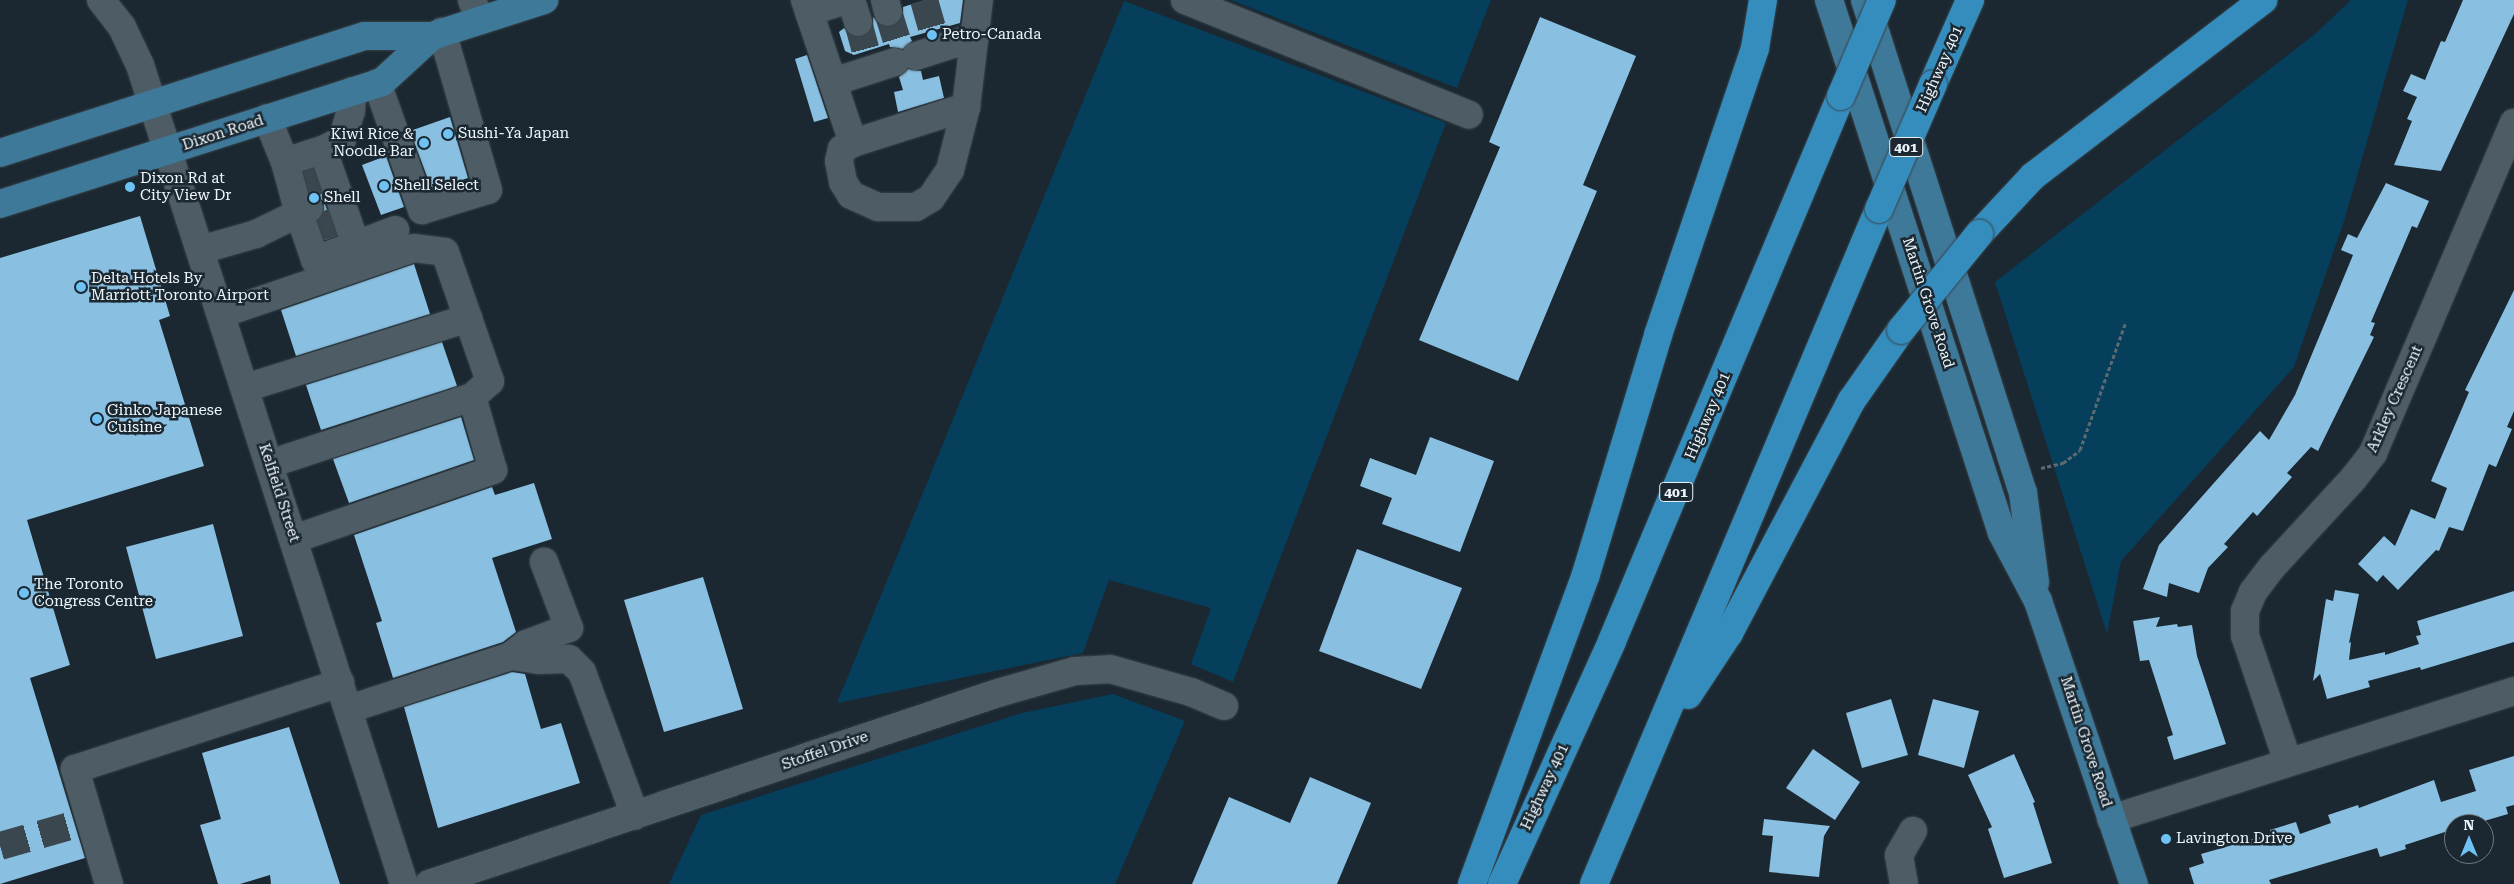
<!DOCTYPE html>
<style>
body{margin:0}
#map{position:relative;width:2514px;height:884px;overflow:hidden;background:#1b2831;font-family:"Roboto Serif",serif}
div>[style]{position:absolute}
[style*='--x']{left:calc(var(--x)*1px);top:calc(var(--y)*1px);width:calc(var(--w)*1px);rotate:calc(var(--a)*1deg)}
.green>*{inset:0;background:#053f5b}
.building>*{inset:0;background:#89bfe1}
.minor-tunnel>*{height:28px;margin-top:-14px;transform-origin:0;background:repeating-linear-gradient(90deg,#3b474f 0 28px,transparent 0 42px)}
.path>*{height:3px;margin-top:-1.5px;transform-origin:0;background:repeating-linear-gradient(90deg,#5e6a72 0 4px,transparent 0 6.5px)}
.roads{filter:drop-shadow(0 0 1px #38434a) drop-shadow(0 0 1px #38434a)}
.minor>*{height:28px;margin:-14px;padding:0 14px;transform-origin:14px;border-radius:14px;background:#4d5c65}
.major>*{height:28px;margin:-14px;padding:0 14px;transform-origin:14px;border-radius:14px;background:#3f799a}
.highway>*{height:28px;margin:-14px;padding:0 14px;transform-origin:14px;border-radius:14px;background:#358dbd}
.bridges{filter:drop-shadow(0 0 1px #38434a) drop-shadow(0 0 1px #38434a)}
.highway-bridge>*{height:28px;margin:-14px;padding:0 14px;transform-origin:14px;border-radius:14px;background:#358dbd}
.dots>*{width:14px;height:14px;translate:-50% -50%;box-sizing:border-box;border:2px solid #1b2831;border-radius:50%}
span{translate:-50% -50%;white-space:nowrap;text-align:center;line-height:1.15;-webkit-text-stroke:5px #1b2831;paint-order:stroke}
.shield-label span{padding:1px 4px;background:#1b2831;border:1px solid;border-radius:4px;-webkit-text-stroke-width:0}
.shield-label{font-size:14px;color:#eef6fc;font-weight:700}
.poi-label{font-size:15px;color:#eef6fc}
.left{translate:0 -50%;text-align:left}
.right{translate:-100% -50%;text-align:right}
.street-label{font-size:15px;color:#eef6fc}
.north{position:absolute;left:2444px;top:814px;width:50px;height:50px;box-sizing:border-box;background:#1b2831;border:1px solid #6f7a82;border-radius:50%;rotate:0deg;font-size:14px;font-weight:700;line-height:20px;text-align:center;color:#eef6fc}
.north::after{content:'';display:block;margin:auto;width:18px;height:22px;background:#6fc2f4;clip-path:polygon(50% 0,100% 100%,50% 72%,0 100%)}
</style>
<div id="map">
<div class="green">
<i style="clip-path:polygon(1231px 0,1491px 0,1457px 88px)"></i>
<i style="clip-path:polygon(2351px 0,2408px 0,2344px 221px,2294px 367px,2121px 561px,2107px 634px,1995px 282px,2315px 34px)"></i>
<i style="clip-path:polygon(1124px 1px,1446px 123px,1233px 682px,1191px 664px,1211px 608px,1109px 580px,1083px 653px,837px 703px)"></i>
<i style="clip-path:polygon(1113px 694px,1185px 721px,1115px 884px,669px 884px,701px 815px,1022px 713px)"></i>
</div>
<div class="building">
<i style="clip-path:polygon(925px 0,963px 0,960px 23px,910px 37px,912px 41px,903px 49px,890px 47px,889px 44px,854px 55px,845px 51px,839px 32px,844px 28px,854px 37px,863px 37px,873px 26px,873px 17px,883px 27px,892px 27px,903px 17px,903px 7px)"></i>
<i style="clip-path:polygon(2463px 0,2514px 0,2514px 14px,2441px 171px,2394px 165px,2412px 121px,2407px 119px,2417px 97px,2403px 91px,2411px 74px,2425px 80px,2441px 41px,2445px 42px)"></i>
<i style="clip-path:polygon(1540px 17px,1636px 56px,1583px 185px,1597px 191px,1518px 381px,1419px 340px,1500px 147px,1489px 142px)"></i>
<i style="clip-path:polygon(807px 55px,828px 118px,814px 122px,795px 59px)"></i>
<i style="clip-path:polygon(908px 69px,921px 71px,923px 80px,939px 76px,944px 98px,898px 112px,894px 92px,903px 90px,899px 77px)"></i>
<i style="clip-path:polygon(450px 117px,468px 178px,432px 190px,410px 131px)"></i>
<i style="clip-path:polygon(386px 156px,404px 207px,381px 215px,362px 165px)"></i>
<i style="clip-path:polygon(313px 169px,336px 236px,325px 240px,318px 220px,324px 209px,323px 201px,310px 192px,304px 172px)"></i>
<i style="clip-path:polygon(2386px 183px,2429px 201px,2417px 228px,2412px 226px,2371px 322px,2375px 323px,2370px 335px,2374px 337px,2318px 451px,2311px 447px,2287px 473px,2292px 477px,2257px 516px,2253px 512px,2224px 544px,2228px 547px,2208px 568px,2199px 593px,2169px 583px,2167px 597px,2143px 589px,2159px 545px,2260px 431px,2269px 440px,2295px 395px,2353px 255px,2341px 250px,2348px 234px,2357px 238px)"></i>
<i style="clip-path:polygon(140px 216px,170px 316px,159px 320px,204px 466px,27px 520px,70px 665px,30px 678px,85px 858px,0 884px,0 258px)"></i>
<i style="clip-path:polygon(414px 264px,430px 314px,296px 356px,281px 310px)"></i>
<i style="clip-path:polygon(2514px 290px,2514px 411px,2507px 427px,2512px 429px,2496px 467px,2489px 464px,2463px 531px,2449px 527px,2439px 551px,2436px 550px,2398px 590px,2383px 575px,2377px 582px,2358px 564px,2384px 536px,2395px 546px,2411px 509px,2435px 519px,2447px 488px,2431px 481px,2469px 392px,2465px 390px)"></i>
<i style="clip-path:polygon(442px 342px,457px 386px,321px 430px,306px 385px)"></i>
<i style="clip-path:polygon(461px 417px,474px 460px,349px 503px,333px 459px)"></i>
<i style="clip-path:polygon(1430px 437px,1494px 461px,1460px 552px,1382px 524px,1392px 498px,1360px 486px,1370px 458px,1416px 475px)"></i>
<i style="clip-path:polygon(534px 483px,552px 539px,492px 558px,516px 632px,503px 642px,393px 678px,376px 623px,382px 621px,354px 535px,492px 487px,495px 495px)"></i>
<i style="clip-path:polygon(213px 524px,243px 636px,156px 659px,126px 547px)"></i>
<i style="clip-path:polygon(1357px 549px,1462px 588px,1421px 689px,1319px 651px)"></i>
<i style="clip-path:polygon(703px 577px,743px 709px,664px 732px,624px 600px)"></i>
<i style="clip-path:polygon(2335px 590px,2359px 594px,2349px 643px,2351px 642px,2349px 660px,2385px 652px,2385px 655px,2419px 644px,2416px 636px,2421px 635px,2417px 621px,2514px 591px,2514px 642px,2421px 670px,2420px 667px,2368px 681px,2370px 687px,2327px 699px,2320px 674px,2313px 681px,2326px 599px,2333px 601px)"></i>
<i style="clip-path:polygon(2160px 617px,2156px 627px,2177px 624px,2178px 627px,2192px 625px,2197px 656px,2226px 744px,2174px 760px,2167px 737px,2173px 735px,2149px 660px,2140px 661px,2133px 621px)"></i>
<i style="clip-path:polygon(512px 672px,525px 674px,541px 729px,561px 723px,580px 783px,438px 828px,404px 707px)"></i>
<i style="clip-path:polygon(1891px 699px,1908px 755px,1862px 768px,1846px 713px)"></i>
<i style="clip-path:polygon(1933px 699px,1979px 711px,1964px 768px,1918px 755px)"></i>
<i style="clip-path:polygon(289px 727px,340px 884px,271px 884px,270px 875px,240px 884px,218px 884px,200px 825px,221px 819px,202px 753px)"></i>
<i style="clip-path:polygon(1813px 749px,1860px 782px,1835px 820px,1786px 788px)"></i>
<i style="clip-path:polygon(2014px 754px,2035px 802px,2033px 803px,2052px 863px,2004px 878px,1988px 829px,1992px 827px,1968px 775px)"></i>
<i style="clip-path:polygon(2514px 756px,2514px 805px,2506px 807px,2508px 814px,2474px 824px,2454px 824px,2454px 829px,2405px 845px,2406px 849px,2380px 857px,2377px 848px,2269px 880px,2271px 884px,2194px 884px,2189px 868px,2204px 863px,2201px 854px,2271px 834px,2270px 830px,2296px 822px,2300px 834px,2331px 823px,2328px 815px,2358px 805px,2359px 808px,2434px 780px,2441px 802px,2476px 791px,2469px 770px)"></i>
<i style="clip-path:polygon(1310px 777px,1371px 803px,1337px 884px,1192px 884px,1229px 797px,1290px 823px)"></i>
<i style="clip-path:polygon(1764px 819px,1830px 826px,1824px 836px,1819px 877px,1769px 872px,1773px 836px,1762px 835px)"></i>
</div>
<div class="minor-tunnel">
<i style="--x:924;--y:0;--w:32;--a:74"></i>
<i style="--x:888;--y:12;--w:50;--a:72.6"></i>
<i style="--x:858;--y:22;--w:30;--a:75"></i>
<i style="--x:301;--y:187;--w:22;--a:-21"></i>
<i style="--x:316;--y:228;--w:23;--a:-18"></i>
<i style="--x:0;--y:846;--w:80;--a:-15.9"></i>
</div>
<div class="path">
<i style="--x:2041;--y:468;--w:23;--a:-13"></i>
<i style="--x:2063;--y:463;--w:21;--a:-37"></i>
<i style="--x:2080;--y:450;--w:134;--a:-70.3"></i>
</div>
<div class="roads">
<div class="minor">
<i style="--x:101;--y:0;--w:34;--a:52"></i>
<i style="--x:122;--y:27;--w:42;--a:64.7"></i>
<i style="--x:140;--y:65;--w:860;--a:72.13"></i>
<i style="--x:472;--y:0;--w:22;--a:69"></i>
<i style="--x:805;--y:0;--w:151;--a:71.4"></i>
<i style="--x:853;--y:143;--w:119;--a:-17.7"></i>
<i style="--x:966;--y:107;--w:108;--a:-83.1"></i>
<i style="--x:851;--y:0;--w:23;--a:72"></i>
<i style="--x:885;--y:0;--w:12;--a:76"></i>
<i style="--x:1185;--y:0;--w:306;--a:22"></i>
<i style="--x:809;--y:12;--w:39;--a:-18"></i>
<i style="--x:916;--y:56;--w:62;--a:-17.9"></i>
<i style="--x:833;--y:82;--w:65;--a:-17.9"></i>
<i style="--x:377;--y:83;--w:135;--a:70.5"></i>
<i style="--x:422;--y:210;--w:69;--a:-16.9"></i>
<i style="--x:488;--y:190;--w:165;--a:-106.2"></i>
<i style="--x:267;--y:118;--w:48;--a:67.8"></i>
<i style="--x:853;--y:143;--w:13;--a:151"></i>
<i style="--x:842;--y:149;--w:12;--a:104"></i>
<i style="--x:839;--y:161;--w:21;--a:79"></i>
<i style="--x:843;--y:182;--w:15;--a:58"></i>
<i style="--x:851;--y:195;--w:30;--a:24"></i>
<i style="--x:878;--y:207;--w:38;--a:0"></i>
<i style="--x:916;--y:207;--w:17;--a:-31"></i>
<i style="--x:931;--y:198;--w:34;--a:-56"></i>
<i style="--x:950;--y:170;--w:65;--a:-75.7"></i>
<i style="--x:309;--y:208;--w:11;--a:153"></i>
<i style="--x:299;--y:213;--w:53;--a:-105.4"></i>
<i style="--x:285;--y:162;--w:40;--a:-18"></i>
<i style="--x:356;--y:245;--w:42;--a:-21"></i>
<i style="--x:200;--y:250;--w:58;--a:-15.9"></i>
<i style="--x:256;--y:234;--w:48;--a:-26"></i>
<i style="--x:299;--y:213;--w:50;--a:71.2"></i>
<i style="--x:315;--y:260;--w:44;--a:-20.1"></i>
<i style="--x:356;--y:245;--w:101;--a:-109.2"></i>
<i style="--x:323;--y:150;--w:21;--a:-28"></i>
<i style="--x:342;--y:140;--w:30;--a:-73"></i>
<i style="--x:351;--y:111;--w:20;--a:-87"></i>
<i style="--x:221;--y:314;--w:204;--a:-18.9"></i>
<i style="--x:414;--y:248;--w:31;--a:7"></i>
<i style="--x:445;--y:252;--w:137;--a:70.8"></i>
<i style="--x:490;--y:381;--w:24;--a:138"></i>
<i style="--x:472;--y:397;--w:214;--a:161.7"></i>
<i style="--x:245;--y:388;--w:234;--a:-17.4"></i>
<i style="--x:294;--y:539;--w:211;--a:-19.1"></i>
<i style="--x:493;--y:470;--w:76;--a:-106"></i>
<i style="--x:511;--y:656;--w:27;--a:8"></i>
<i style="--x:538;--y:660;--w:31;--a:-2"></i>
<i style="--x:569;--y:659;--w:18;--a:45"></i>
<i style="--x:582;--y:672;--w:153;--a:69.7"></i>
<i style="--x:349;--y:709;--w:170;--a:-18.1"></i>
<i style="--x:511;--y:656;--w:19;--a:-39"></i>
<i style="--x:526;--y:644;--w:46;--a:-20.4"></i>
<i style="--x:569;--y:628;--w:71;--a:-110.7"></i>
<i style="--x:2288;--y:762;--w:133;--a:-108.8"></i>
<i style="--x:2245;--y:636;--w:25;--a:-90"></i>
<i style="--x:2245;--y:611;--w:21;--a:-67"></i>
<i style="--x:2253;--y:592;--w:31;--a:-53"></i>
<i style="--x:2272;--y:567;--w:120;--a:-47.4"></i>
<i style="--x:2353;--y:479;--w:33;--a:-52"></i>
<i style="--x:2373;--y:453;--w:359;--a:-66.9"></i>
<i style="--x:2111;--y:819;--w:423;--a:-17.6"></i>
<i style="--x:109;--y:884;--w:120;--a:-106.5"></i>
<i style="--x:75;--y:769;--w:279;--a:-18"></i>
<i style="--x:429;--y:884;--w:600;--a:-18.56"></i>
<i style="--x:998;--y:693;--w:80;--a:-15.9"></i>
<i style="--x:1075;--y:671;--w:35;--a:-3"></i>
<i style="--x:1110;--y:669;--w:84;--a:15.9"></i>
<i style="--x:1191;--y:692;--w:36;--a:23"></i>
<i style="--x:1904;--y:884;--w:29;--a:-100"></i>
<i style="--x:1899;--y:855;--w:28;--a:-60"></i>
</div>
<div class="major">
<i style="--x:1829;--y:0;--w:560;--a:72.02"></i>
<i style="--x:2002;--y:533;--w:77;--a:62.1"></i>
<i style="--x:2038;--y:601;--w:299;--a:71.3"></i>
<i style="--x:1865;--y:0;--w:518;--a:72.23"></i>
<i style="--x:2023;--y:493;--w:90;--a:82.3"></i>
<i style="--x:0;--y:153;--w:383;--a:-17.8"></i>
<i style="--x:365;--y:36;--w:67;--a:0"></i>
<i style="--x:432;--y:36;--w:118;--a:-17.8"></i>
<i style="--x:0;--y:204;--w:401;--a:-17.7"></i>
<i style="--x:382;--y:82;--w:68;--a:-42.6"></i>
</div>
<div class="highway">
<i style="--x:1933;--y:84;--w:92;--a:-66.2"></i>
<i style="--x:1979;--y:234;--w:79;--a:-47"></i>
<i style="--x:2033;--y:176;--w:290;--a:-37.4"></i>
<i style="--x:1688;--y:695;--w:74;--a:-56.5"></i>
<i style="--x:1729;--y:633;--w:263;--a:-62.2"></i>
<i style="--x:1852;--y:400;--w:85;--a:-55"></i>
<i style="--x:1472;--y:884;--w:330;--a:-69.8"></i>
<i style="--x:1586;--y:574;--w:250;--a:-73.2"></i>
<i style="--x:1658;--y:335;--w:303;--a:-71.3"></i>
<i style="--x:1755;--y:48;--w:49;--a:-80.5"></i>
<i style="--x:1502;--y:884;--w:267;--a:-65.6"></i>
<i style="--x:1612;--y:641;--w:591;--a:-67.21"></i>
<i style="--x:1594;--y:884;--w:733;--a:-67.11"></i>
</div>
</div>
<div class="bridges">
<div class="highway-bridge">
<i style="--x:1841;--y:96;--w:104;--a:-66.9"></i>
<i style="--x:1879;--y:209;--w:136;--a:-66.6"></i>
<i style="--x:1901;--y:330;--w:124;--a:-50.9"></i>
</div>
</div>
<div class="dots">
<i style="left:932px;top:35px;background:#6fc2f4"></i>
<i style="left:448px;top:134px;background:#6fc2f4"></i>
<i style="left:424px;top:143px;background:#6fc2f4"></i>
<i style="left:384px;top:186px;background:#6fc2f4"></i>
<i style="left:130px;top:187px;background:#6fc2f4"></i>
<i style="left:314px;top:198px;background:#6fc2f4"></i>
<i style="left:81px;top:287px;background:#6fc2f4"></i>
<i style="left:97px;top:419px;background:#6fc2f4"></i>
<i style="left:24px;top:593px;background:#6fc2f4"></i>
<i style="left:2166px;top:839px;background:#6fc2f4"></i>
</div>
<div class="shield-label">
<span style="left:1906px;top:147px">401</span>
<span style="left:1676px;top:492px">401</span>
</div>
<div class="poi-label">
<span class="left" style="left:942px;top:35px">Petro-Canada</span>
<span class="right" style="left:414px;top:143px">Kiwi Rice &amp;<br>Noodle Bar</span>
<span class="left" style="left:458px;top:134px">Sushi-Ya Japan</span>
<span class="left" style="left:140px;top:187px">Dixon Rd at<br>City View Dr</span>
<span class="left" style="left:394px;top:186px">Shell Select</span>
<span class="left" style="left:324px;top:198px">Shell</span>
<span class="left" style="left:91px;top:287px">Delta Hotels By<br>Marriott Toronto Airport</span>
<span class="left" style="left:107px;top:419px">Ginko Japanese<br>Cuisine</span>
<span class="left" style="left:34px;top:593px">The Toronto<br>Congress Centre</span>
<span class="left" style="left:2176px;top:839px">Lavington Drive</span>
</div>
<div class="street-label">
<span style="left:1940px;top:69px;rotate:-66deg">Highway 401</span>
<span style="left:223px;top:133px;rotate:-18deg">Dixon Road</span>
<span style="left:1928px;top:303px;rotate:72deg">Martin Grove Road</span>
<span style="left:2395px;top:399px;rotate:-66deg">Arkley Crescent</span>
<span style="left:1708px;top:416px;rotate:-67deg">Highway 401</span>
<span style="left:279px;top:493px;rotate:72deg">Kelfield Street</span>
<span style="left:2086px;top:742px;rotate:72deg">Martin Grove Road</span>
<span style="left:825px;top:751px;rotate:-19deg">Stoffel Drive</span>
<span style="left:1545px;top:787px;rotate:-65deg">Highway 401</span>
</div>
<div class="north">N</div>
</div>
